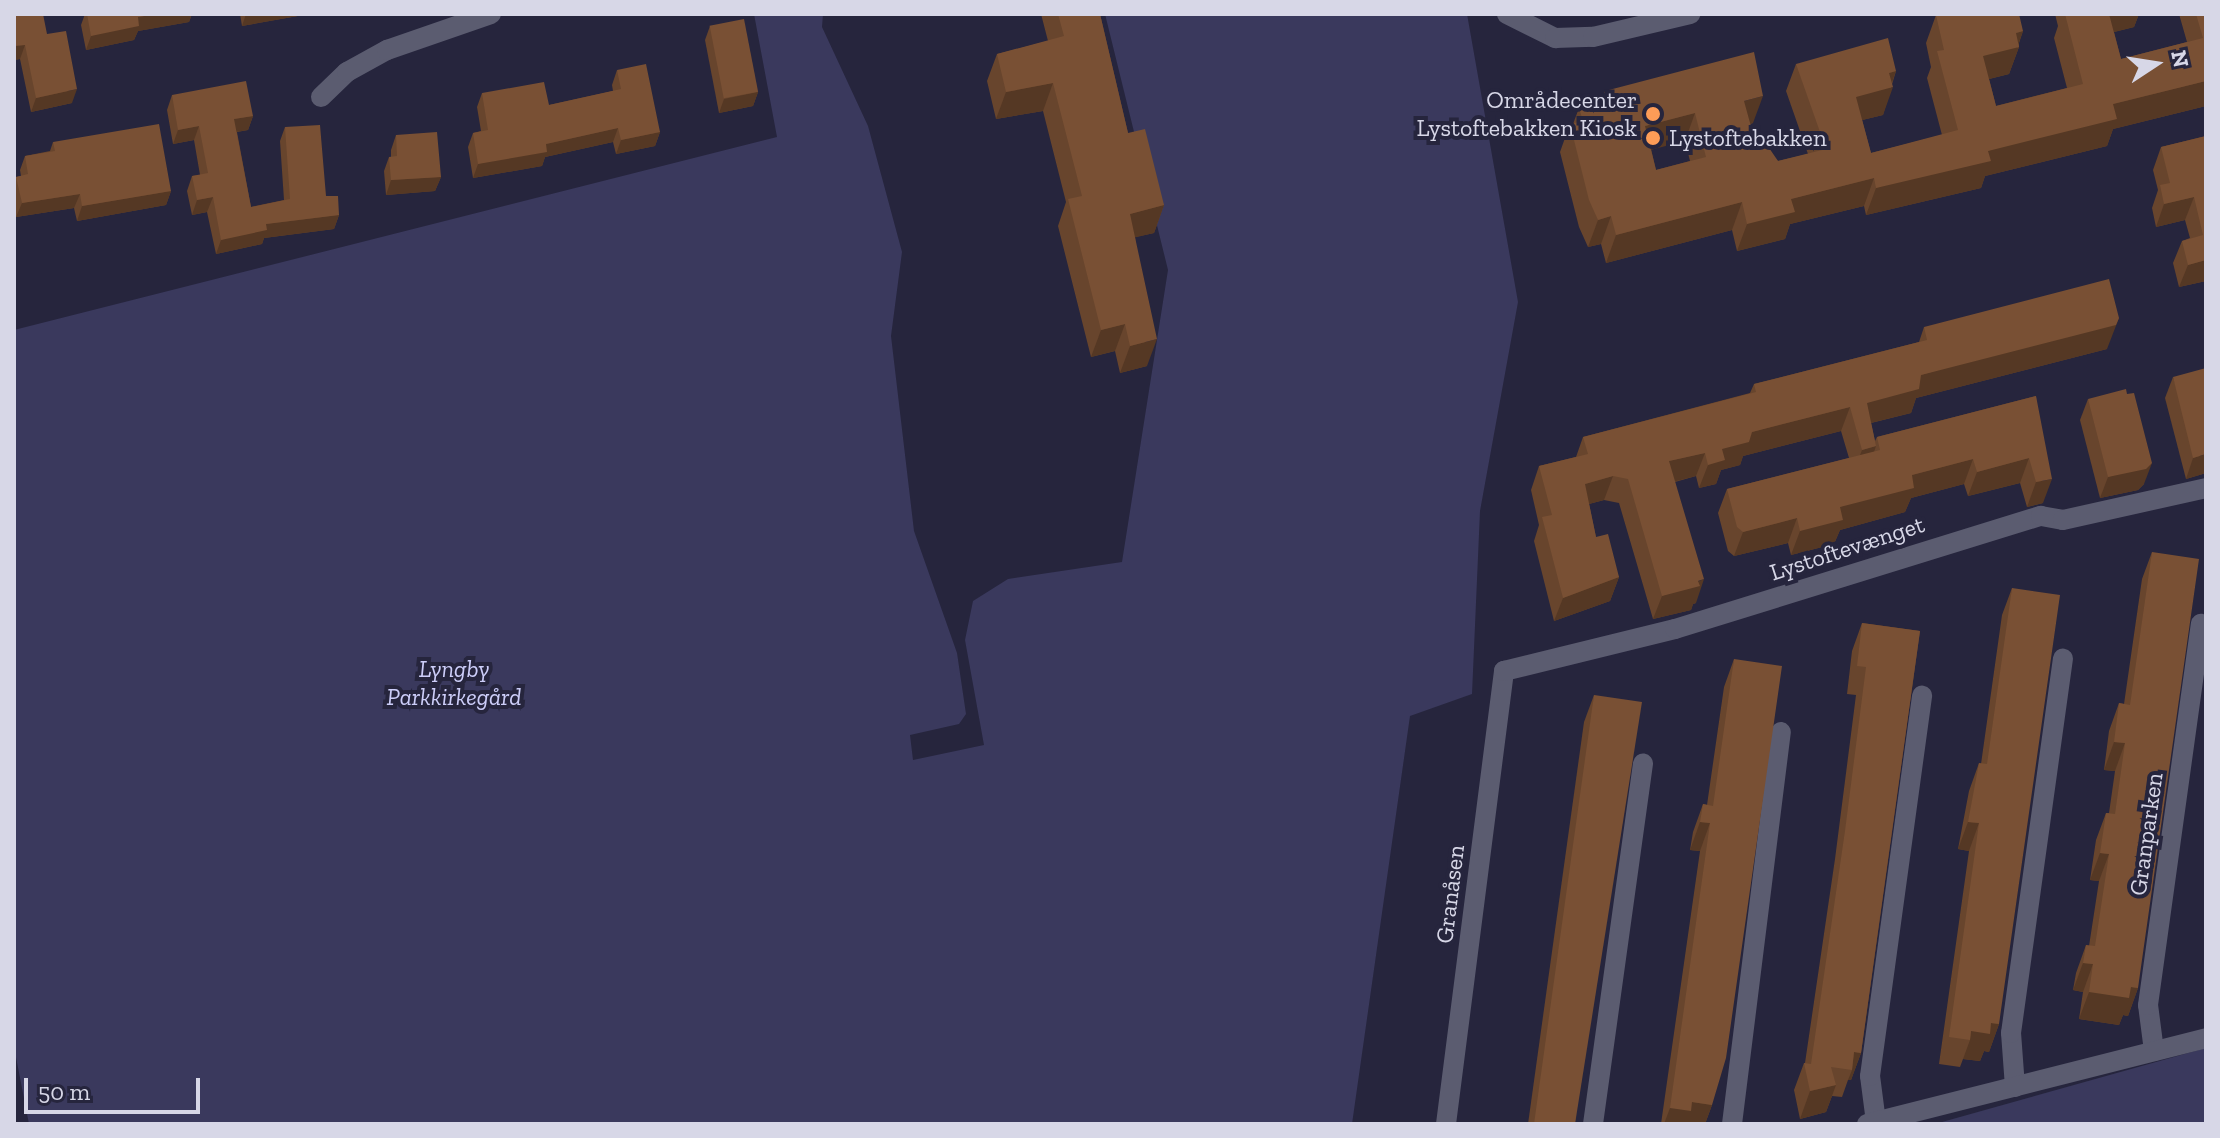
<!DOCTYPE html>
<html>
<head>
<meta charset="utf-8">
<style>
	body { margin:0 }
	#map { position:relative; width:2220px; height:1138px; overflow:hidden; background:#26253d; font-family:"Zilla Slab",serif }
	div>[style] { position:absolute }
	.green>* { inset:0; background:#3a395d }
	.minor>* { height:20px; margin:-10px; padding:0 10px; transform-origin:10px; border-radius:10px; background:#5b5c70 }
	.wall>* { inset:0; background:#68452d }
	.shaded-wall>* { inset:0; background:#553824 }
	.building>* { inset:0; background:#795034; transform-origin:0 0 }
	.dots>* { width:22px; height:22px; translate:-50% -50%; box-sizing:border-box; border:4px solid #26253d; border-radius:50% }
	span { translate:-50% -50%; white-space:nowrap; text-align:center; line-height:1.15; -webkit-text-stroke:8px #26253d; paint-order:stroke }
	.poi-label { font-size:24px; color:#d7d7e7 }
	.right { translate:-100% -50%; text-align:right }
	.left { translate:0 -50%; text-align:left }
	.street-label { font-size:24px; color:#d7d7e7 }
	.park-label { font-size:24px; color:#cdcef9; font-style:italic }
	.frame { position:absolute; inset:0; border:16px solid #d7d7e7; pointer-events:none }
	.north { position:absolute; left:2116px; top:24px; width:80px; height:80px; -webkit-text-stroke:6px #26253d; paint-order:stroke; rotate:78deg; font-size:22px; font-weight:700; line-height:32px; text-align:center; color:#d7d7e7 }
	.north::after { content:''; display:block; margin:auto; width:28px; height:36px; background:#d7d7e7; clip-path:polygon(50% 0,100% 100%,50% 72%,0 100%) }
	.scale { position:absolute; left:24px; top:1078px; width:176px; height:36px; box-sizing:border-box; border:4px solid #d7d7e7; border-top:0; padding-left:10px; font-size:24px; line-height:28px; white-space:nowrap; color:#d7d7e7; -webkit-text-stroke:6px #26253d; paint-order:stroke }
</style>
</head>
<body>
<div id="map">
	<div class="green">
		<i style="clip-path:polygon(754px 14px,823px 14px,822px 27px,868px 126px,902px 252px,891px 336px,914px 531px,957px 653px,966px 714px,959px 724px,910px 735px,913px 760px,984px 745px,965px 640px,973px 601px,1008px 579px,1122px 562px,1168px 270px,1105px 14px,1467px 14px,1518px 302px,1480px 511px,1472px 694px,1410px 716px,1352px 1124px,29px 1124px,14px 1047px,14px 330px,777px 137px)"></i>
		<i style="clip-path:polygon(2206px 1048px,2206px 1124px,1935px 1124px)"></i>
	</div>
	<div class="minor">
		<i style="left:1507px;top:14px;width:54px;rotate:26.6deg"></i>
		<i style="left:1555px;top:38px;width:38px;rotate:-2deg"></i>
		<i style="left:1593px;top:37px;width:100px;rotate:-13.3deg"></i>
		<i style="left:321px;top:97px;width:36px;rotate:-44deg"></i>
		<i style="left:347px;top:72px;width:46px;rotate:-28.8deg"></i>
		<i style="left:387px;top:50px;width:110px;rotate:-19.1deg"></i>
		<i style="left:2154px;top:1051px;width:46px;rotate:-97.4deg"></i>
		<i style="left:2148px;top:1005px;width:385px;rotate:-82.1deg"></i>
		<i style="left:2015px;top:1087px;width:54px;rotate:-94.2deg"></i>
		<i style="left:2011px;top:1033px;width:378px;rotate:-82.1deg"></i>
		<i style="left:1876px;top:1122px;width:46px;rotate:-97.4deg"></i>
		<i style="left:1870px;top:1076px;width:384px;rotate:-82.2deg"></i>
		<i style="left:1446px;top:1124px;width:457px;rotate:-82.7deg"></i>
		<i style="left:1504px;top:671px;width:176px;rotate:-13.8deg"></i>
		<i style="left:1675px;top:629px;width:383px;rotate:-17.2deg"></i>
		<i style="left:2041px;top:516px;width:22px;rotate:10deg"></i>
		<i style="left:2063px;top:520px;width:147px;rotate:-12.6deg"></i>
		<i style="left:1593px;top:1124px;width:364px;rotate:-82.1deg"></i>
		<i style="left:1732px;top:1124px;width:395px;rotate:-82.9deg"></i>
		<i style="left:1867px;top:1124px;width:350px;rotate:-14.2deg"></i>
	</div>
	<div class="wall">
		<i style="clip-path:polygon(14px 14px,47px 34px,72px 103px,31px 112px,20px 59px,14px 60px)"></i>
		<i style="clip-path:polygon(85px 14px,192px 14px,189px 22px,138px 31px,134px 40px,86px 50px,81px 25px)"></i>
		<i style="clip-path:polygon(240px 14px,309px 14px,242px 26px)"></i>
		<i style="clip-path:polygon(1041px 14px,1100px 14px,1128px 133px,1164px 205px,1154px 233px,1135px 237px,1147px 366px,1120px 373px,1115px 351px,1091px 357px,1058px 226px,1066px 202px,1043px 111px,996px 119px,987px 81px,997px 54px,1048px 41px)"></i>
		<i style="clip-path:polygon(evenodd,2055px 14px,2139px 14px,2134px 27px,2114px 32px,2121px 59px,2187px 42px,2179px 14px,2206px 14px,2206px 106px,2113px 129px,2107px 146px,1985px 176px,1981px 188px,1866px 215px,1864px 206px,1790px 224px,1785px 239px,1737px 251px,1732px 230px,1606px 263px,1601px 244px,1588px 247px,1579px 227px,1560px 152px,1570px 124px,1573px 124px,1579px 108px,1602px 102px,1605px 91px,1753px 123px,1750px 124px,1755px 141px,1778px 161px,1808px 154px,1786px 91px,1796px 64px,1896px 71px,1883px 115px,1862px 120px,1871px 153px,1942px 135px,1927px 78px,1931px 67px,1926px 43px,1936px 15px,2023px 31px,2019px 43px,2019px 47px,2009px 74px,1989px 79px,1996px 106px,2067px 88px,2054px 38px,2058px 26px,2055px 14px,1685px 141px,1690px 161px,1656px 170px,1651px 149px,1685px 141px)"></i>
		<i style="clip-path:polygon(710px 26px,758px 92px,753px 106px,719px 113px,705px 40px)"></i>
		<i style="clip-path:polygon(617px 70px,660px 132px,655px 146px,616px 154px,613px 142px,545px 157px,542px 166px,473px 178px,468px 147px,473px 133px,481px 131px,477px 107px,482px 93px,549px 105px,613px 91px,612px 85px)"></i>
		<i style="clip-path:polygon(172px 95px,253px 116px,248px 130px,237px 132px,251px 207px,284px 200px,280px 141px,285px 127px,326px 196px,339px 215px,334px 229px,264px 238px,262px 244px,216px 254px,207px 212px,192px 215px,187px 191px,192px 176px,200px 175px,194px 140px,173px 144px,167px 110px)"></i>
		<i style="clip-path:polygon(396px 135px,441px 177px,435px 191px,386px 195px,384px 171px,389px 157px,391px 157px,391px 150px)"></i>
		<i style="clip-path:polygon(2206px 136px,2206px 281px,2179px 287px,2173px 263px,2182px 241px,2190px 238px,2185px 220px,2156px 227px,2152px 208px,2158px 190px,2153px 170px,2161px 147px)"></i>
		<i style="clip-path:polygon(53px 142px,171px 191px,166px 205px,77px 221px,74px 208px,16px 217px,14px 205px,14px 183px,16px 177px,21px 176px,20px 170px,25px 156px,50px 151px)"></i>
		<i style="clip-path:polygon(1924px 327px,2107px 349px,1916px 398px,1911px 413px,1871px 423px,1875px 441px,1877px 437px,2036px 396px,2043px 503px,2027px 507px,2020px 483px,1968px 496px,1964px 484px,1911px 498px,1905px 512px,1840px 530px,1834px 544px,1791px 555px,1788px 543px,1734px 556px,1728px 551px,1718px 513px,1727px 489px,1849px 458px,1841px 431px,1743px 456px,1740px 465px,1721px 470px,1716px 484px,1699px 488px,1696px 476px,1675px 482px,1696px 603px,1693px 604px,1691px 610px,1653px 619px,1619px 503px,1604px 500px,1589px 504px,1596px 537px,1619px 577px,1610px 601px,1554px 621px,1534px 541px,1539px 525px,1531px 490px,1539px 466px,1576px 457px,1583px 437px,1750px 393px,1754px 384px,1919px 342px)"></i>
		<i style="clip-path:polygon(2173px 377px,2206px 473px,2186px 479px,2165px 398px)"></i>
		<i style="clip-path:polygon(2088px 399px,2144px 484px,2138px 490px,2100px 498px,2080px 420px)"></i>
		<i style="clip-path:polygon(2152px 552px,2138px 988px,2128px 1016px,2123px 1015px,2119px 1025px,2079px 1019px,2083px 992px,2073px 990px,2076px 973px,2086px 945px,2089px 946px,2099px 881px,2090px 880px,2096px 840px,2106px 813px,2109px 813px,2115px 771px,2104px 770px,2109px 731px,2119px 703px,2124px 704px,2142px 579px)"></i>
		<i style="clip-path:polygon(2012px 588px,1999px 1024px,1989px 1052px,1984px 1051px,1980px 1061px,1963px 1059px,1960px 1067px,1939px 1064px,1969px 851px,1958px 849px,1969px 791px,1979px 763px,1981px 764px,2002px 615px)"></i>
		<i style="clip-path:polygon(1862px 623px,1920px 631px,1861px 1053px,1851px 1080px,1848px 1080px,1842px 1097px,1832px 1096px,1826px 1112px,1800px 1119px,1794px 1090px,1804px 1063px,1805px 1063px,1835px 859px,1856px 695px,1847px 694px,1852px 651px)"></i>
		<i style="clip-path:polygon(1734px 659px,1712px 1105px,1705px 1124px,1661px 1124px,1700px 851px,1690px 850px,1693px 832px,1703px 804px,1707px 805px,1724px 687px)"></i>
		<i style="clip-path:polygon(1594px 695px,1575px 1124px,1528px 1124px,1584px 722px)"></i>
	</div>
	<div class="shaded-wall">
		<i style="clip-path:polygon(157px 14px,192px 14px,189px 22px,138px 31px,134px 40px,86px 50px,91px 36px,138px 17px)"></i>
		<i style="clip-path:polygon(246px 14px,309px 14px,242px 26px)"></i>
		<i style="clip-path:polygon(2106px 14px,2139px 14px,2134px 27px,2098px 36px)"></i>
		<i style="clip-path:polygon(2023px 31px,2017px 48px,2019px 47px,2009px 74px,1973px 83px,1983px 56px,2016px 33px)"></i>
		<i style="clip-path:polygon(25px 45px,20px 59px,14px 60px,14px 46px)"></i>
		<i style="clip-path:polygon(1896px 71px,1890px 88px,1893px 87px,1883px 115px,1846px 124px,1856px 97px,1889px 73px)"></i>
		<i style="clip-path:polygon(2206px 81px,2206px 106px,2113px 129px,2107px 146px,1985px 176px,1981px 188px,1866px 215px,1876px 188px,1988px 151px,2113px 104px)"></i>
		<i style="clip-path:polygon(1053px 83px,1043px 111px,996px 119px,1006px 92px)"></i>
		<i style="clip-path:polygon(77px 89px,72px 103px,31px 112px,36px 98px)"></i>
		<i style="clip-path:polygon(758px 92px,753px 106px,719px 113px,724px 99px)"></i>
		<i style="clip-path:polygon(1763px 96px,1753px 123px,1734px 128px,1744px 101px)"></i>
		<i style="clip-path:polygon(1695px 113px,1685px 141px,1635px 154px,1645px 126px)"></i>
		<i style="clip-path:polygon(253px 116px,248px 130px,229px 133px,234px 119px)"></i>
		<i style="clip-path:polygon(199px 126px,194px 140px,173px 144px,178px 130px)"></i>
		<i style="clip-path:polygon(618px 128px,613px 142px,545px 157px,542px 166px,473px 178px,478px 164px,546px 144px)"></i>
		<i style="clip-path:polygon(660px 132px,655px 146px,616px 154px,621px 140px)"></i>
		<i style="clip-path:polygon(441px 177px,435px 191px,386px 195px,391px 180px)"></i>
		<i style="clip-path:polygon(1874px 178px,1864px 206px,1790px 224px,1785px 239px,1737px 251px,1747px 224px,1791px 199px)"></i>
		<i style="clip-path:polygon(171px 191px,166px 205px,77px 221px,82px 206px)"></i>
		<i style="clip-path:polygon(80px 194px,74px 208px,16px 217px,22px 203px)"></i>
		<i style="clip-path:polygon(213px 197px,207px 212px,192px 215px,197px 200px)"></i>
		<i style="clip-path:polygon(2194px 197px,2185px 220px,2156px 227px,2164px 204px)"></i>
		<i style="clip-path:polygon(1742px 202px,1732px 230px,1606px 263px,1616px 235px)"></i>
		<i style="clip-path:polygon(1164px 205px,1154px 233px,1120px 241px,1130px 214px)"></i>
		<i style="clip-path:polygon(339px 215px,334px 229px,264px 238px,262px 244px,216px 254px,221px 240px,266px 224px)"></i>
		<i style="clip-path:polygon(1611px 216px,1601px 244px,1588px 247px,1598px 220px)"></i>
		<i style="clip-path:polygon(2206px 260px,2206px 281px,2179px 287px,2188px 265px)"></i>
		<i style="clip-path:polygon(2119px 318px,2107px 349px,1916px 398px,1911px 413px,1858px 426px,1867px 403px,1921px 375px)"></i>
		<i style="clip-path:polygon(1125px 324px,1115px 351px,1091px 357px,1101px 330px)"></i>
		<i style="clip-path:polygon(1157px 339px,1147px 366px,1120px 373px,1130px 346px)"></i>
		<i style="clip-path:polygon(1850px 407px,1841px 431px,1743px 456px,1740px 465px,1721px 470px,1716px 484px,1699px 488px,1708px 465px,1722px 449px,1752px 432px)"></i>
		<i style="clip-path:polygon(1876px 446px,1868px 470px,1853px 474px,1862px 450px)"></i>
		<i style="clip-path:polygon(1705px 453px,1696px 476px,1661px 485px,1669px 461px)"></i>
		<i style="clip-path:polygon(2206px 454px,2206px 473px,2186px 479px,2193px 458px)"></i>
		<i style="clip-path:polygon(2029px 458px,2020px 483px,1968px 496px,1977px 472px)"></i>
		<i style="clip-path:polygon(1973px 459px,1964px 484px,1911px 498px,1905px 512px,1840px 530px,1834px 544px,1791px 555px,1800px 531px,1840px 507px,1912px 475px)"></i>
		<i style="clip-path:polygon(2152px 463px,2144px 484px,2138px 490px,2100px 498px,2108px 477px)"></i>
		<i style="clip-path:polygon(1613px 476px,1604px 500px,1577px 507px,1585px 484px)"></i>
		<i style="clip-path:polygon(2052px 479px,2043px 503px,2027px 507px,2036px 482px)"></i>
		<i style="clip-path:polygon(1797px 518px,1788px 543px,1734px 556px,1743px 532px)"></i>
		<i style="clip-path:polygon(1619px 577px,1610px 601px,1554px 621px,1563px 598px)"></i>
		<i style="clip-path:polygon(1704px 579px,1696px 603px,1693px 604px,1691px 610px,1653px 619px,1662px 596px)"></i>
		<i style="clip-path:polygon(2114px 742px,2125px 743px,2115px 771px,2104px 770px)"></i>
		<i style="clip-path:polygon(1700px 822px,1710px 823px,1700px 851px,1690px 850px)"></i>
		<i style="clip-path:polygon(1968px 822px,1979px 823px,1969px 851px,1958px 849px)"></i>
		<i style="clip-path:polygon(2100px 853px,2109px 854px,2099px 881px,2090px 880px)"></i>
		<i style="clip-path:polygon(2083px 963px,2093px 964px,2083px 992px,2073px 990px)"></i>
		<i style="clip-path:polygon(2131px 987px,2138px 988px,2128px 1016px,2123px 1015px,2119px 1025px,2079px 1019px,2089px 992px)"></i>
		<i style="clip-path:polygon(1991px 1023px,1999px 1024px,1989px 1052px,1984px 1051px,1980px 1061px,1963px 1059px,1970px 1040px,1971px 1031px)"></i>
		<i style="clip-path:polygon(1854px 1052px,1861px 1053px,1851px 1080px,1848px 1080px,1852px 1070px)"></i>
		<i style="clip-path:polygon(1836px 1085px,1826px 1112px,1800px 1119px,1810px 1091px)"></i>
		<i style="clip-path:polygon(1692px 1102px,1712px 1105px,1705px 1124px,1664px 1124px,1670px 1108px)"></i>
	</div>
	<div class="building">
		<i style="clip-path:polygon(14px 14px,43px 14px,47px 34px,66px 31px,77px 89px,36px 98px,25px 45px,14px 46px)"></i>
		<i style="clip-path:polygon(87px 14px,157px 14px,138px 17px,139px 26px,91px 36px)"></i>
		<i style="clip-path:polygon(1058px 14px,1100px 14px,1128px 133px,1145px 129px,1164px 205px,1130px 214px,1157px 339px,1130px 346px,1125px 324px,1101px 330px,1068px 199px,1082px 196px,1053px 83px,1006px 92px,997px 54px,1064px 36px)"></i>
		<i style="clip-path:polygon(evenodd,1940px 14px,2019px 14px,2023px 31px,2016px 33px,2019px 47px,1983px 56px,1996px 106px,2083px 84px,2065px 14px,2109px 14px,2121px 59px,2203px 38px,2196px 14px,2206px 14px,2206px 81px,2113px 104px,2117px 119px,1988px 151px,1991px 161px,1876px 188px,1874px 178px,1791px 199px,1795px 212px,1747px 224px,1742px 202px,1616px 235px,1611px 216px,1598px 220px,1589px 200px,1570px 124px,1583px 121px,1579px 108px,1608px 100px,1605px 91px,1754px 52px,1763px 96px,1744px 101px,1755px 141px,1765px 142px,1778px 161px,1826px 149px,1796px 64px,1888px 38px,1896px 71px,1889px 73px,1893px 87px,1856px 97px,1871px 153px,1958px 130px,1937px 51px,1944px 50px,1936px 15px,1940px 14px,1695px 113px,1706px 157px,1656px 170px,1645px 126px,1695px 113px)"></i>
		<i style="left:744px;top:19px;width:74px;height:35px;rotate:79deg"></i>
		<i style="clip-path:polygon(646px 64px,660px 132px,621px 140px,618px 128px,546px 144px,547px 152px,478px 164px,473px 133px,488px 130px,482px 93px,544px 82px,549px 105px,621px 89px,617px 70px)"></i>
		<i style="clip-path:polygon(246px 81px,253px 116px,234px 119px,251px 207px,290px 199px,285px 127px,320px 125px,326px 196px,338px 196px,339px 215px,266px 224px,267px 230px,221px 240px,213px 197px,197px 200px,192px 176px,208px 173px,199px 126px,178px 130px,172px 95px)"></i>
		<i style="clip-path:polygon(159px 124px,171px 191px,82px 206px,80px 194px,22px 203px,16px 177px,28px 174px,25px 156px,55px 151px,53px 142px)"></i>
		<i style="clip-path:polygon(437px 132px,441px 177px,391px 180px,389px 157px,397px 156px,396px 135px)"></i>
		<i style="clip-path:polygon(2206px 136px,2206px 260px,2188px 265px,2182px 241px,2203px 235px,2194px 197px,2164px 204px,2160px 185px,2170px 183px,2161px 147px)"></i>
		<i style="clip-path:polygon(2109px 279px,2119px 318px,2116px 325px,1921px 375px,1919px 389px,1867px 403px,1876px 446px,1862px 450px,1850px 407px,1752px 432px,1749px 442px,1722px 449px,1725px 460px,1708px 465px,1705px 453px,1669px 461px,1704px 579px,1698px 581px,1700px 586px,1662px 596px,1628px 479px,1613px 476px,1585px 484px,1596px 537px,1608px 534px,1619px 577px,1563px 598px,1542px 517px,1552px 515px,1539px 466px,1588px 454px,1583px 437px,1756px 392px,1754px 384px,1927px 340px,1924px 327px)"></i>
		<i style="clip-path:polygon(2206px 368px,2206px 454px,2193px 458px,2173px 377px)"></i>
		<i style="clip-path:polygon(2126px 389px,2127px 394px,2134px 393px,2152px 463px,2146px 469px,2108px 477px,2088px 399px)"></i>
		<i style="clip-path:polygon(2036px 396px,2052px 479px,2036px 482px,2029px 458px,1977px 472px,1973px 459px,1912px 475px,1914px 488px,1840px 507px,1843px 520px,1800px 531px,1797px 518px,1743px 532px,1737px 527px,1727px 489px,1880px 450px,1877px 437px)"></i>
		<i style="clip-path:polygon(2152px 552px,2199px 559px,2138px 988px,2131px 987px,2129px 998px,2089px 992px,2093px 964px,2083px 963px,2086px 945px,2095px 946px,2109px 854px,2100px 853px,2106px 813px,2115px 814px,2125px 743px,2114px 742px,2119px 703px,2130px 705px)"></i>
		<i style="clip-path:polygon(2012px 588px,2060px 595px,1999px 1024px,1991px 1023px,1990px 1034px,1971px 1031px,1970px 1040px,1949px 1037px,1979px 823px,1968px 822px,1979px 763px,1987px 764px)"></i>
		<i style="clip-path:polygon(1862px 623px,1920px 631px,1861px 1053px,1854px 1052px,1852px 1070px,1831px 1067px,1836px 1085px,1810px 1091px,1804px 1063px,1811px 1064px,1845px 831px,1866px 667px,1857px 666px)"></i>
		<i style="clip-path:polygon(1734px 659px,1782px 666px,1726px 1058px,1712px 1105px,1692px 1102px,1691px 1111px,1670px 1108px,1710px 823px,1700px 822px,1703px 804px,1713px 806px)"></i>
		<i style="clip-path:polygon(1594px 695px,1642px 702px,1575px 1124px,1534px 1124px)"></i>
	</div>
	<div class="dots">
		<i style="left:1653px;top:114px;background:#fd9c57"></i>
		<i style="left:1653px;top:138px;background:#fd9c57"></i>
	</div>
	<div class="poi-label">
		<span class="right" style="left:1637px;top:114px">Områdecenter<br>Lystoftebakken Kiosk</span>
		<span class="left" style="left:1669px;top:138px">Lystoftebakken</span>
	</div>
	<div class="street-label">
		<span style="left:1847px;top:548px;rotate:-18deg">Lystoftevænget</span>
		<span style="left:2146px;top:834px;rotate:-82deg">Granparken</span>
		<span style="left:1450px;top:894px;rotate:-83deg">Granåsen</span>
	</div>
	<div class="park-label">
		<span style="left:454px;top:683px">Lyngby<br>Parkkirkegård</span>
	</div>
	<div class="frame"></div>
	<div class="north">N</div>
	<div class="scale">50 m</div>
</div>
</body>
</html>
